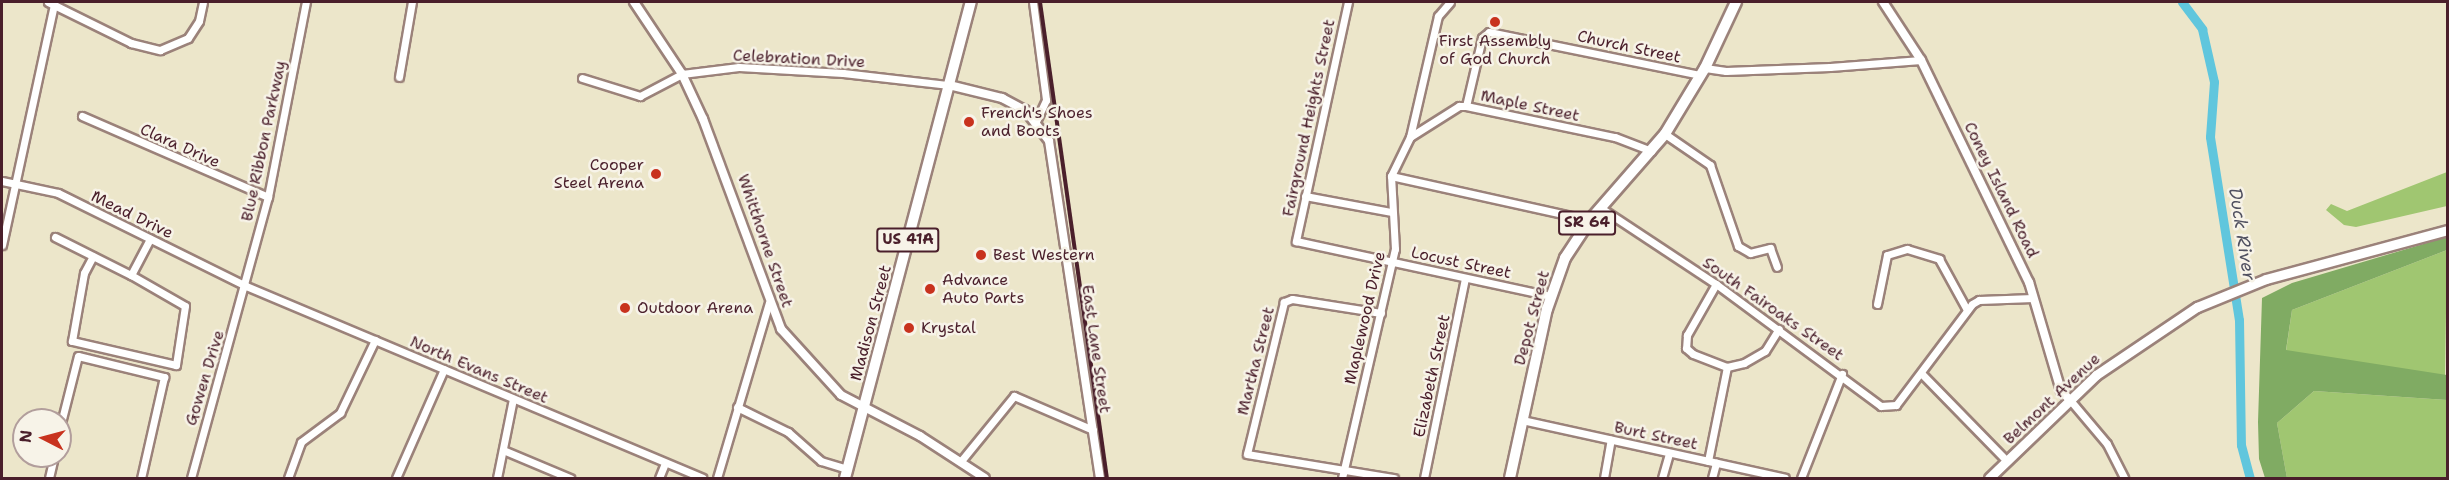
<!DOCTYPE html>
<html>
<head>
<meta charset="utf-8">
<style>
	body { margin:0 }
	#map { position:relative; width:2449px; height:480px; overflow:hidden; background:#ece6ca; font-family:"Shantell Sans",sans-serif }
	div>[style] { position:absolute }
	.green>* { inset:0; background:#a0c671 }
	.forest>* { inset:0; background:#80ab63 }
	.river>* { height:9px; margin:-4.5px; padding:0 4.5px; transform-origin:4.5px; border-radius:4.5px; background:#60c6dd }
	.roads { filter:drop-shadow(2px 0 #9b827a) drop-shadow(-2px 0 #9b827a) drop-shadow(0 2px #9b827a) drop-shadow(0 -2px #9b827a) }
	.minor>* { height:7px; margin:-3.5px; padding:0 3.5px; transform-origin:3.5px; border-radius:3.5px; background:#fff }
	.tertiary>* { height:8px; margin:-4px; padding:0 4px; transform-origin:4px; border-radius:4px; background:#fff }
	.secondary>* { height:9px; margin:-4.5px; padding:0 4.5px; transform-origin:4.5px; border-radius:4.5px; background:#fff }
	.primary>* { height:10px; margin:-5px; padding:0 5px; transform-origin:5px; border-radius:5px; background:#fff }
	.rail>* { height:4px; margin-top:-2px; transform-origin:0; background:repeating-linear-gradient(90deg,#f7f3e8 0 4.5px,#4a1f2b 0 9px); box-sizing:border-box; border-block:2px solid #4a1f2b }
	.dots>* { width:16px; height:16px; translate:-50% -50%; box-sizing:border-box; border:3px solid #f7f3e8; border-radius:50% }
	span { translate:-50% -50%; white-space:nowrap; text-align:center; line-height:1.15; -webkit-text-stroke:5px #f7f3e8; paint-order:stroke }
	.shield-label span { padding:2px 4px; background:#f7f3e8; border:2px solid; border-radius:4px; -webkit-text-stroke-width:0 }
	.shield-label { font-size:15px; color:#4a1f2b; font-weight:700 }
	.poi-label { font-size:16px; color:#4a1f2b }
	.left { translate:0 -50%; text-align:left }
	.right { translate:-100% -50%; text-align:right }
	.street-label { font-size:16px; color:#4a1f2b }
	.water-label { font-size:18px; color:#515160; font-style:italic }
	.frame { position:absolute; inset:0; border:3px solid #4a1f2b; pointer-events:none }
	.north { position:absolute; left:12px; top:408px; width:60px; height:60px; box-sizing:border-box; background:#f7f3e8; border:2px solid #b29e9c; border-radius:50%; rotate:276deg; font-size:16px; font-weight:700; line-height:24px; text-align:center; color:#4a1f2b }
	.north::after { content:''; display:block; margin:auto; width:21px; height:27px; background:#c8321e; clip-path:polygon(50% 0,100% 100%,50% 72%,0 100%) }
</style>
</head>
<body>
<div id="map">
	<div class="green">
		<i style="clip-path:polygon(2447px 172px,2447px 206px,2356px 227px,2344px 225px,2326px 210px,2331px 204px,2347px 211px)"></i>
		<i style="clip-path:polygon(2447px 250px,2445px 376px,2286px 351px,2292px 310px)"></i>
		<i style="clip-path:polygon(2314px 391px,2447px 400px,2447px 478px,2287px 478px,2277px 423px)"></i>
	</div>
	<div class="forest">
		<i style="clip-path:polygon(2447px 237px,2447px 250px,2292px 310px,2286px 350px,2447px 375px,2447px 400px,2314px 391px,2277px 423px,2287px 478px,2265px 478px,2259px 459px,2258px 422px,2262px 298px,2292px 283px)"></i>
	</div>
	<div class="river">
		<i style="left:2182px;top:2px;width:34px;rotate:53deg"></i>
		<i style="left:2202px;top:29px;width:54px;rotate:77.2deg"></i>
		<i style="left:2214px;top:82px;width:55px;rotate:94.2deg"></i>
		<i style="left:2210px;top:137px;width:185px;rotate:81deg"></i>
		<i style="left:2239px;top:320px;width:125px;rotate:89.1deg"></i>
		<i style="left:2241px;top:445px;width:34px;rotate:75deg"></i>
	</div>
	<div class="roads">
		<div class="minor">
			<i style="left:48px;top:2px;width:93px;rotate:26.3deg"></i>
			<i style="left:131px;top:43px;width:30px;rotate:14deg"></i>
			<i style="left:160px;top:50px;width:30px;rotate:-23deg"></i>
			<i style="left:188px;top:38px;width:20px;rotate:-57deg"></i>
			<i style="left:199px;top:21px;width:19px;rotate:-78deg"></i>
			<i style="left:1033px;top:2px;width:99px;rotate:82.4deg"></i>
			<i style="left:1046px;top:100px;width:23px;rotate:115deg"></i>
			<i style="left:1348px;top:2px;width:245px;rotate:102.3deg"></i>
			<i style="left:1296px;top:241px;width:260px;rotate:12.2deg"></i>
			<i style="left:1705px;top:68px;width:21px;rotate:8deg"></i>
			<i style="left:1726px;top:71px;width:104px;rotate:-2.2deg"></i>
			<i style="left:1830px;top:67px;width:91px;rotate:-4.4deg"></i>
			<i style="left:399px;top:77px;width:76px;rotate:-80.2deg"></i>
			<i style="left:582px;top:78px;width:61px;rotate:17.2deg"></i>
			<i style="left:640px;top:96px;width:47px;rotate:-27.6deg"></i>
			<i style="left:682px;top:74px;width:57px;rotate:-7deg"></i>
			<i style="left:739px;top:67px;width:104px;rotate:3.3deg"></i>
			<i style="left:843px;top:73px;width:107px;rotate:6.5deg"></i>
			<i style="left:1466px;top:106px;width:70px;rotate:-76.8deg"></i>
			<i style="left:1482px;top:38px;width:9px;rotate:-41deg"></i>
			<i style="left:1489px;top:32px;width:216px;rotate:11.5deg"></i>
			<i style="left:82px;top:116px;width:203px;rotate:23.5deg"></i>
			<i style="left:1665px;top:134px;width:55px;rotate:34.6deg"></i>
			<i style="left:1710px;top:165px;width:86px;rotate:70.9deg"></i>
			<i style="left:1738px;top:246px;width:14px;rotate:30deg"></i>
			<i style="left:1750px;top:253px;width:21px;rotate:-14deg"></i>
			<i style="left:1770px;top:248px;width:20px;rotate:70deg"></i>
			<i style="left:1410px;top:137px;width:58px;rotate:-32.3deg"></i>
			<i style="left:1459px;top:106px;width:7px"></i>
			<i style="left:1466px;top:106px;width:152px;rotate:11.8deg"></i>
			<i style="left:1615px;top:137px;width:39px;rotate:21deg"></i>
			<i style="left:1391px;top:176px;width:204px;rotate:12.5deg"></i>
			<i style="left:2px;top:181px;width:57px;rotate:12.1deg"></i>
			<i style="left:58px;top:193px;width:210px;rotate:26.3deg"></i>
			<i style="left:246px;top:286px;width:495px;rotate:22.8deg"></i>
			<i style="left:1305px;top:196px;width:87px;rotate:10.5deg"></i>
			<i style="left:1601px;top:208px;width:138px;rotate:33.5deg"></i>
			<i style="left:1716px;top:284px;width:205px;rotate:36.5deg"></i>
			<i style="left:1881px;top:406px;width:15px;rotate:-4deg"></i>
			<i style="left:1896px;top:405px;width:126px;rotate:-53deg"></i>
			<i style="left:1972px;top:304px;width:8px;rotate:-30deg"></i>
			<i style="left:1979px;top:300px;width:54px;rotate:-2.1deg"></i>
			<i style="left:55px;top:237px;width:85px;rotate:26.6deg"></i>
			<i style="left:131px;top:275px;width:62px;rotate:29.9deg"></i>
			<i style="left:185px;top:306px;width:60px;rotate:98.7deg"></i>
			<i style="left:176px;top:365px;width:107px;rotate:-167deg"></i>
			<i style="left:72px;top:341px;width:69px;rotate:-80deg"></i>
			<i style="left:84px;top:273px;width:19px;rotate:-62deg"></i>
			<i style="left:2px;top:245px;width:246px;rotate:-77.8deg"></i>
			<i style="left:131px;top:275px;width:41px;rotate:-62.2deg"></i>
			<i style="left:1716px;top:284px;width:59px;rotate:119.6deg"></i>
			<i style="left:1687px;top:335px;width:13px;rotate:94deg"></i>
			<i style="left:1686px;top:348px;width:9px;rotate:41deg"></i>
			<i style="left:1693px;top:354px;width:36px;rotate:21deg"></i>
			<i style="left:1727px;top:367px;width:17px;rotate:-13deg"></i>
			<i style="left:1744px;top:363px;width:24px;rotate:-30deg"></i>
			<i style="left:1765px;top:351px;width:26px;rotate:-58deg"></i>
			<i style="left:1877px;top:304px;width:50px;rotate:-78.5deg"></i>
			<i style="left:1887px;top:255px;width:21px;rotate:-17deg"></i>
			<i style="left:1907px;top:249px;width:34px;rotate:17deg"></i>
			<i style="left:1939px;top:259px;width:58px;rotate:61.2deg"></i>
			<i style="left:1381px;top:313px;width:90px;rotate:-171.1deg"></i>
			<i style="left:1292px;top:299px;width:9px;rotate:159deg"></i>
			<i style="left:1284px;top:302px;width:156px;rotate:103.7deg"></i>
			<i style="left:1247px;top:454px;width:149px;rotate:9.3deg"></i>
			<i style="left:1921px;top:373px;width:123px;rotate:45.7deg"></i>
			<i style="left:2070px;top:400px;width:57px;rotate:49.9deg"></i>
			<i style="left:2107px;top:444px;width:38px;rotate:63deg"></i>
			<i style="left:737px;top:407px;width:57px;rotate:26.1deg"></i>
			<i style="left:788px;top:432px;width:44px;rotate:41.3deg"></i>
			<i style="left:821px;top:461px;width:28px;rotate:17deg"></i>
			<i style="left:1522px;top:420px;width:269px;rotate:12.4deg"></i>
			<i style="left:60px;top:427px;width:73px;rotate:-75.8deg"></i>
			<i style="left:78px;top:356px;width:89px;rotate:13.7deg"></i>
			<i style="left:164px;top:377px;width:104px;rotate:102.8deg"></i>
			<i style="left:503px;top:450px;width:73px;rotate:22.7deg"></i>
			<i style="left:961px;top:461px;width:84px;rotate:-50.8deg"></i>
			<i style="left:1014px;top:396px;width:86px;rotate:23.3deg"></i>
			<i style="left:1708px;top:461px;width:96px;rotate:-78.6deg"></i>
			<i style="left:49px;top:478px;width:23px;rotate:-77deg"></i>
			<i style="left:191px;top:478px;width:291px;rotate:-74.7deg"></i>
			<i style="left:268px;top:197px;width:199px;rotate:-79deg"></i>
			<i style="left:288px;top:478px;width:38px;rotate:-70deg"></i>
			<i style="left:301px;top:442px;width:49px;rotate:-36.6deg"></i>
			<i style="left:340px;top:413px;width:81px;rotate:-64.4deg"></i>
			<i style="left:396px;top:478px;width:119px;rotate:-66.2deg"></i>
			<i style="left:497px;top:478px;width:81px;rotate:-78.6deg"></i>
			<i style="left:659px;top:478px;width:16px;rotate:-68deg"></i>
			<i style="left:717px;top:478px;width:183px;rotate:-73.5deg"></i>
			<i style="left:1342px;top:478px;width:235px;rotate:-77deg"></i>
			<i style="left:1395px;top:249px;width:73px;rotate:-93.1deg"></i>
			<i style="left:1391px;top:176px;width:43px;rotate:-64deg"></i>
			<i style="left:1410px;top:137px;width:124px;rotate:-77deg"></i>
			<i style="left:1438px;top:16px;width:18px;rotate:-49deg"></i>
			<i style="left:1424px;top:478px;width:204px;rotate:-78.4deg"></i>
			<i style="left:1604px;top:478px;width:39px;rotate:-80deg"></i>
			<i style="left:1662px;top:478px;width:26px;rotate:-74deg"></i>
			<i style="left:1712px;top:478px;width:16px;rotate:-75deg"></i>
			<i style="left:1801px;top:478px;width:112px;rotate:-68.5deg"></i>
		</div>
		<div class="tertiary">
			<i style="left:634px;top:2px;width:87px;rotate:56.3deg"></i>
			<i style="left:682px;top:74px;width:50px;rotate:65deg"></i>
			<i style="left:703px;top:119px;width:224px;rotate:69.6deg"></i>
			<i style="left:781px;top:329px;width:89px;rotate:47.7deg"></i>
			<i style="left:841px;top:395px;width:89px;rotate:27.4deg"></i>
			<i style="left:920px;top:436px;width:77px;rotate:32.9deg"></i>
			<i style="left:1883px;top:2px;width:69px;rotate:56.8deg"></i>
			<i style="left:1921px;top:60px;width:247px;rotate:64.1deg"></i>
			<i style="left:2029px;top:282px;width:114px;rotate:73.6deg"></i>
			<i style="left:2061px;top:391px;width:13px;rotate:45deg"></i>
			<i style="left:949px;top:85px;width:55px;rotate:13.8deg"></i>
			<i style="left:1002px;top:98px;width:26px;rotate:28deg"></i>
			<i style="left:1025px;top:110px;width:39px;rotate:52deg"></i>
			<i style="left:1049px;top:141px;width:341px;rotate:81.4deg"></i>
		</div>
		<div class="secondary">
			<i style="left:1989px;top:478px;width:149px;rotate:-43.9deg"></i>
			<i style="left:2096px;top:375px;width:122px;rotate:-34deg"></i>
			<i style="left:2197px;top:307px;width:74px;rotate:-22.1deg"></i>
			<i style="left:2266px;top:279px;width:188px;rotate:-15.1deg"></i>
		</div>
		<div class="primary">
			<i style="left:845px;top:478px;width:492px;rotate:-75.2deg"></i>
			<i style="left:1510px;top:478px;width:173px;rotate:-77.7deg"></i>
			<i style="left:1547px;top:309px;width:54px;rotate:-70.6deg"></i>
			<i style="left:1565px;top:258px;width:45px;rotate:-56.7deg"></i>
			<i style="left:1590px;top:220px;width:114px;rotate:-48.9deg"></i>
			<i style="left:1665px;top:134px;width:77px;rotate:-58.8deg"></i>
			<i style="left:1705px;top:68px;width:73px;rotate:-64.8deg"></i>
		</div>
	</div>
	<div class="rail">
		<i style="left:1040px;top:2px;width:481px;rotate:82deg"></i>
	</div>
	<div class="dots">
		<i style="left:1495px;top:22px;background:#c8321e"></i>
		<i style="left:969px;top:122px;background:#c8321e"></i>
		<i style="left:656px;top:174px;background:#c8321e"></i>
		<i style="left:981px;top:255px;background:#c8321e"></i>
		<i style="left:930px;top:289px;background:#c8321e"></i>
		<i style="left:625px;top:308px;background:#c8321e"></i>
		<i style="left:909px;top:328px;background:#c8321e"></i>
	</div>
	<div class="shield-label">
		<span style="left:1587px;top:223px">SR 64</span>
		<span style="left:908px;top:240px">US 41A</span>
	</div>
	<div class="poi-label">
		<span style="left:1495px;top:50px">First Assembly<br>of God Church</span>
		<span class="left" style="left:981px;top:122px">French's Shoes<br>and Boots</span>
		<span class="right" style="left:644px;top:174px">Cooper<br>Steel Arena</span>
		<span class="left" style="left:993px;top:255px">Best Western</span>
		<span class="left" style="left:942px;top:289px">Advance<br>Auto Parts</span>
		<span class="left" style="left:637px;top:308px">Outdoor Arena</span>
		<span class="left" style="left:921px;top:328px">Krystal</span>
	</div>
	<div class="street-label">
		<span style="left:1629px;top:47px;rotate:12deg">Church Street</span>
		<span style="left:799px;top:59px;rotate:3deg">Celebration Drive</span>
		<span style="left:1530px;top:106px;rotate:12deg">Maple Street</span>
		<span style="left:1309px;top:118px;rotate:-78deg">Fairground Heights Street</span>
		<span style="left:264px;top:141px;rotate:-78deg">Blue Ribbon Parkway</span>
		<span style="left:180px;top:146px;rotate:24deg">Clara Drive</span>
		<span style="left:2001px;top:190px;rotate:64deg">Coney Island Road</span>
		<span style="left:132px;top:215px;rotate:26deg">Mead Drive</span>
		<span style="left:765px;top:241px;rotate:71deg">Whitthorne Street</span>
		<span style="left:1461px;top:263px;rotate:12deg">Locust Street</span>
		<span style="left:1773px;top:309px;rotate:35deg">South Fairoaks Street</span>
		<span style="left:1365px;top:318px;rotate:-77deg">Maplewood Drive</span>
		<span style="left:1532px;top:318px;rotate:-75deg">Depot Street</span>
		<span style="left:871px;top:323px;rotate:-75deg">Madison Street</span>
		<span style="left:1096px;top:349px;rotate:82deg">East Lane Street</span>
		<span style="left:1256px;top:361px;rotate:-76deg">Martha Street</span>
		<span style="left:479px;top:370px;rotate:23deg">North Evans Street</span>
		<span style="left:1432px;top:376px;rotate:-78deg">Elizabeth Street</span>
		<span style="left:205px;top:378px;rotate:-73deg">Gowen Drive</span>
		<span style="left:2052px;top:399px;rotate:-43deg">Belmont Avenue</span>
		<span style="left:1656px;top:436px;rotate:12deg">Burt Street</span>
	</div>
	<div class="water-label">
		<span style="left:2242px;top:234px;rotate:81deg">Duck River</span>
	</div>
	<div class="frame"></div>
	<div class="north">N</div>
</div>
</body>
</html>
